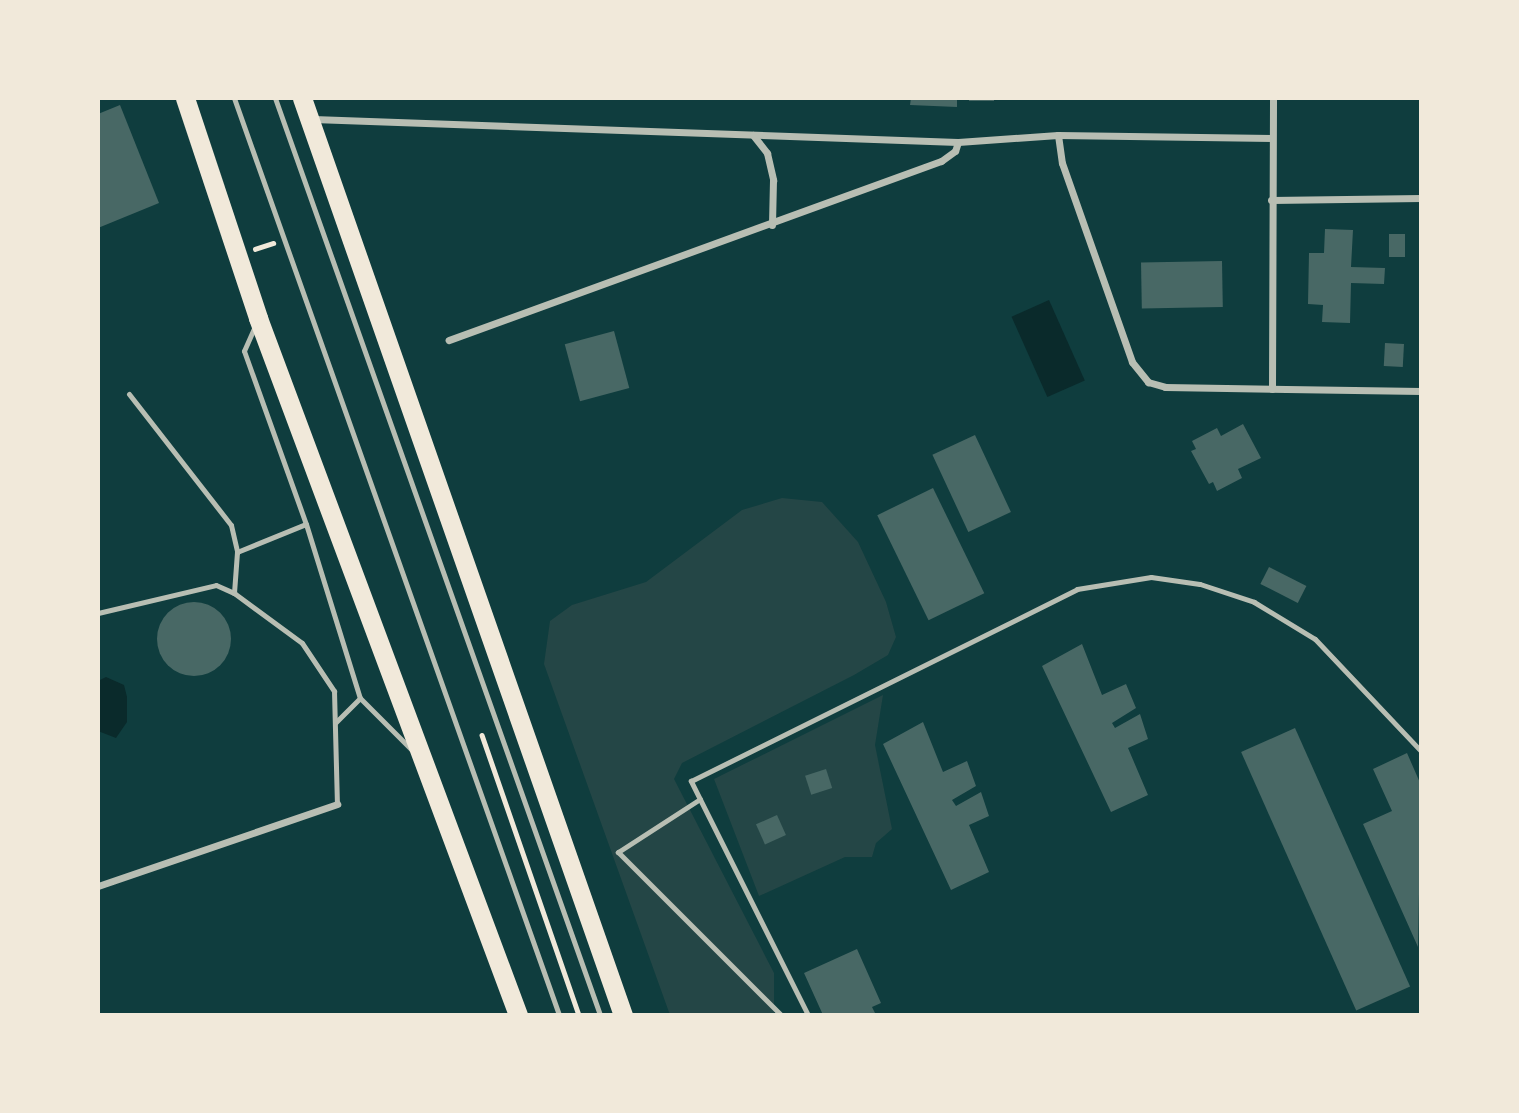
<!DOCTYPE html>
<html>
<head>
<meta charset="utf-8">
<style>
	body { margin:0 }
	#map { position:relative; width:1519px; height:1113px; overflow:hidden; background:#0f3d3e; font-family:Figtree,sans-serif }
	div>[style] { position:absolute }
	.green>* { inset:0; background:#244646 }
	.water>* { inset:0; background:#0a2a2b; transform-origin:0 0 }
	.building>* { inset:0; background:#486865; transform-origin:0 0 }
	.round { border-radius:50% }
	.path>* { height:4.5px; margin:-2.25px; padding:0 2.25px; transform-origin:2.25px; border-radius:2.25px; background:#f1e9da }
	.service>* { height:5px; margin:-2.5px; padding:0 2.5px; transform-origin:2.5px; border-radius:2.5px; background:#b8beb3 }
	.minor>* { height:7px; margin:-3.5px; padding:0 3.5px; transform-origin:3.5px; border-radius:3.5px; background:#b8beb3 }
	.trunk>* { height:19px; margin:-9.5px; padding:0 9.5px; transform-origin:9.5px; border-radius:9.5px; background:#f1e9da }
	span { translate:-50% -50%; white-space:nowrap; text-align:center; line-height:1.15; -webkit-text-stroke:5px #f1e9da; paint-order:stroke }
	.frame { position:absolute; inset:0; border:100px solid #f1e9da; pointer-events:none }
</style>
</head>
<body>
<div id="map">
	<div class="green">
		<i style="clip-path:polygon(782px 498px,822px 502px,858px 542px,886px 602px,896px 637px,888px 655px,854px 675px,682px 763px,674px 779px,774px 973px,774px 1013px,670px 1015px,544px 664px,550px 621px,572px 605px,646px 582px,742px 510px)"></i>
		<i style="clip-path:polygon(883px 695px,875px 745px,892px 829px,876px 843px,872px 857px,845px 857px,759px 896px,714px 779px)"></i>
	</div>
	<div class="water">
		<i style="left:1049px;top:300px;width:88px;height:41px;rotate:66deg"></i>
		<i style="clip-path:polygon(106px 677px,124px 685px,127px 697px,127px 722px,116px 738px,98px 731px,98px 681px)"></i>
	</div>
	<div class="building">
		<i style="clip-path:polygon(911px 98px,957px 98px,957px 107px,910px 105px)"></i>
		<i style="left:969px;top:98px;width:25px;height:3px"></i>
		<i style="clip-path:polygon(120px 105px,159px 203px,98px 228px,98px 114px)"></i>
		<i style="clip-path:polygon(1325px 229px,1353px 230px,1351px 267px,1385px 268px,1384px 284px,1351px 283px,1350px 323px,1322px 322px,1323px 305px,1308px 304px,1309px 253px,1324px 253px)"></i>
		<i style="left:1405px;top:234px;width:23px;height:16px;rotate:90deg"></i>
		<i style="left:1222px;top:261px;width:46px;height:81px;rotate:89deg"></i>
		<i style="left:614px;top:331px;width:59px;height:51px;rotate:75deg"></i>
		<i style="left:1385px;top:343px;width:19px;height:23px;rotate:3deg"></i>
		<i style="clip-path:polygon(1243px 424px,1261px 458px,1238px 469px,1242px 478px,1217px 491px,1213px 482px,1209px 484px,1191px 451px,1196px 449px,1192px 441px,1217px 428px,1221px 436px)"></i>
		<i style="left:975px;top:435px;width:85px;height:47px;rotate:65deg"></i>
		<i style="left:933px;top:488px;width:117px;height:62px;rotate:64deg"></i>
		<i style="left:1269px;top:567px;width:42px;height:19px;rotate:27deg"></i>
		<i class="round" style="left:157px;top:602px;width:74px;height:74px"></i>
		<i style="clip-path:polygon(1082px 644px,1102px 695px,1126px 684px,1136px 708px,1112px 723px,1115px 728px,1140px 714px,1148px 739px,1128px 748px,1148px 795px,1111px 812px,1042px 666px)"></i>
		<i style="clip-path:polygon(923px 722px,943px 772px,967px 761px,976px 786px,952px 800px,956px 806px,981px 792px,989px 816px,969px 825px,989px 872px,951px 890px,883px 744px)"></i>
		<i style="left:1295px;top:728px;width:283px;height:59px;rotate:66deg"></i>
		<i style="clip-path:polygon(1407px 753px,1421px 785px,1418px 947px,1363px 824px,1392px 811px,1373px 769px)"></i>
		<i style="left:826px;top:769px;width:20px;height:22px;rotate:72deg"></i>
		<i style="left:777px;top:815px;width:22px;height:23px;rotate:66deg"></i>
		<i style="clip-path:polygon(857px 949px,881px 1003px,872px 1007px,876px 1015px,823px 1015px,804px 973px)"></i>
	</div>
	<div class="path">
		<i style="left:255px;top:249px;width:19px;rotate:-18deg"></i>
		<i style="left:482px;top:735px;width:296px;rotate:70.9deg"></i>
	</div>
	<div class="service">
		<i style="left:234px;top:98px;width:973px;rotate:70.48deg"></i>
		<i style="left:275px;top:98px;width:973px;rotate:70.48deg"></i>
		<i style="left:255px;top:326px;width:27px;rotate:114deg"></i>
		<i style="left:244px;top:351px;width:184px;rotate:70.3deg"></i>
		<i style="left:306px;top:524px;width:182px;rotate:72.8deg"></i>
		<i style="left:360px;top:698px;width:72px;rotate:45deg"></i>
		<i style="left:129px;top:394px;width:166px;rotate:52.1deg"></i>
		<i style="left:231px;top:525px;width:28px;rotate:77deg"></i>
		<i style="left:237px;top:552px;width:41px;rotate:94.2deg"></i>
		<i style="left:237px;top:552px;width:74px;rotate:-22.1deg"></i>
		<i style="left:98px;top:613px;width:121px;rotate:-13.3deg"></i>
		<i style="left:216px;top:585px;width:20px;rotate:24deg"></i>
		<i style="left:234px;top:593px;width:84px;rotate:36.3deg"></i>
		<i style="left:302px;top:643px;width:58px;rotate:56.3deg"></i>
		<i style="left:334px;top:691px;width:113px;rotate:88.5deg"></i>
		<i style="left:336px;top:722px;width:34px;rotate:-45deg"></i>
		<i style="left:700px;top:799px;width:98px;rotate:147.1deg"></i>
		<i style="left:618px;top:852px;width:231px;rotate:45deg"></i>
		<i style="left:808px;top:1015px;width:262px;rotate:-116.6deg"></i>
		<i style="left:691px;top:781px;width:431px;rotate:-26.4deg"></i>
		<i style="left:1077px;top:589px;width:75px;rotate:-9.2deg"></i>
		<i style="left:1151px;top:577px;width:49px;rotate:8.1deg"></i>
		<i style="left:1200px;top:584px;width:57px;rotate:18.4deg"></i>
		<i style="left:1254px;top:602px;width:71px;rotate:31.2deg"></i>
		<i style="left:1315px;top:639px;width:154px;rotate:46.6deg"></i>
	</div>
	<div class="minor">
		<i style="left:313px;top:119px;width:645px;rotate:2.04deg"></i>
		<i style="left:958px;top:142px;width:9px;rotate:108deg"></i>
		<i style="left:955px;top:151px;width:17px;rotate:144deg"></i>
		<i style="left:941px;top:161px;width:524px;rotate:160.01deg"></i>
		<i style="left:753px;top:135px;width:23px;rotate:52deg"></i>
		<i style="left:767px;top:153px;width:28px;rotate:77deg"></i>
		<i style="left:773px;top:180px;width:45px;rotate:91.3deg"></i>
		<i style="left:1058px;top:135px;width:28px;rotate:82deg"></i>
		<i style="left:1062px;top:163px;width:211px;rotate:70.6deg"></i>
		<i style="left:1132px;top:362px;width:26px;rotate:51deg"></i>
		<i style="left:1148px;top:382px;width:18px;rotate:16deg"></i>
		<i style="left:1165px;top:387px;width:256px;rotate:0.9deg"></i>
		<i style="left:958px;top:142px;width:100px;rotate:-4deg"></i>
		<i style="left:1058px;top:135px;width:214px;rotate:0.8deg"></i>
		<i style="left:1271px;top:200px;width:150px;rotate:-0.8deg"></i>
		<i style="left:1272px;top:389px;width:291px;rotate:-89.8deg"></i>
		<i style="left:98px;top:886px;width:253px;rotate:-18.9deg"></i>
	</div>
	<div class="trunk">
		<i style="left:185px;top:98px;width:232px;rotate:71.6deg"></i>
		<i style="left:258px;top:318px;width:744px;rotate:69.54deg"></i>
		<i style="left:302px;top:98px;width:972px;rotate:70.71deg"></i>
	</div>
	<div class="frame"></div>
</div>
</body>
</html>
